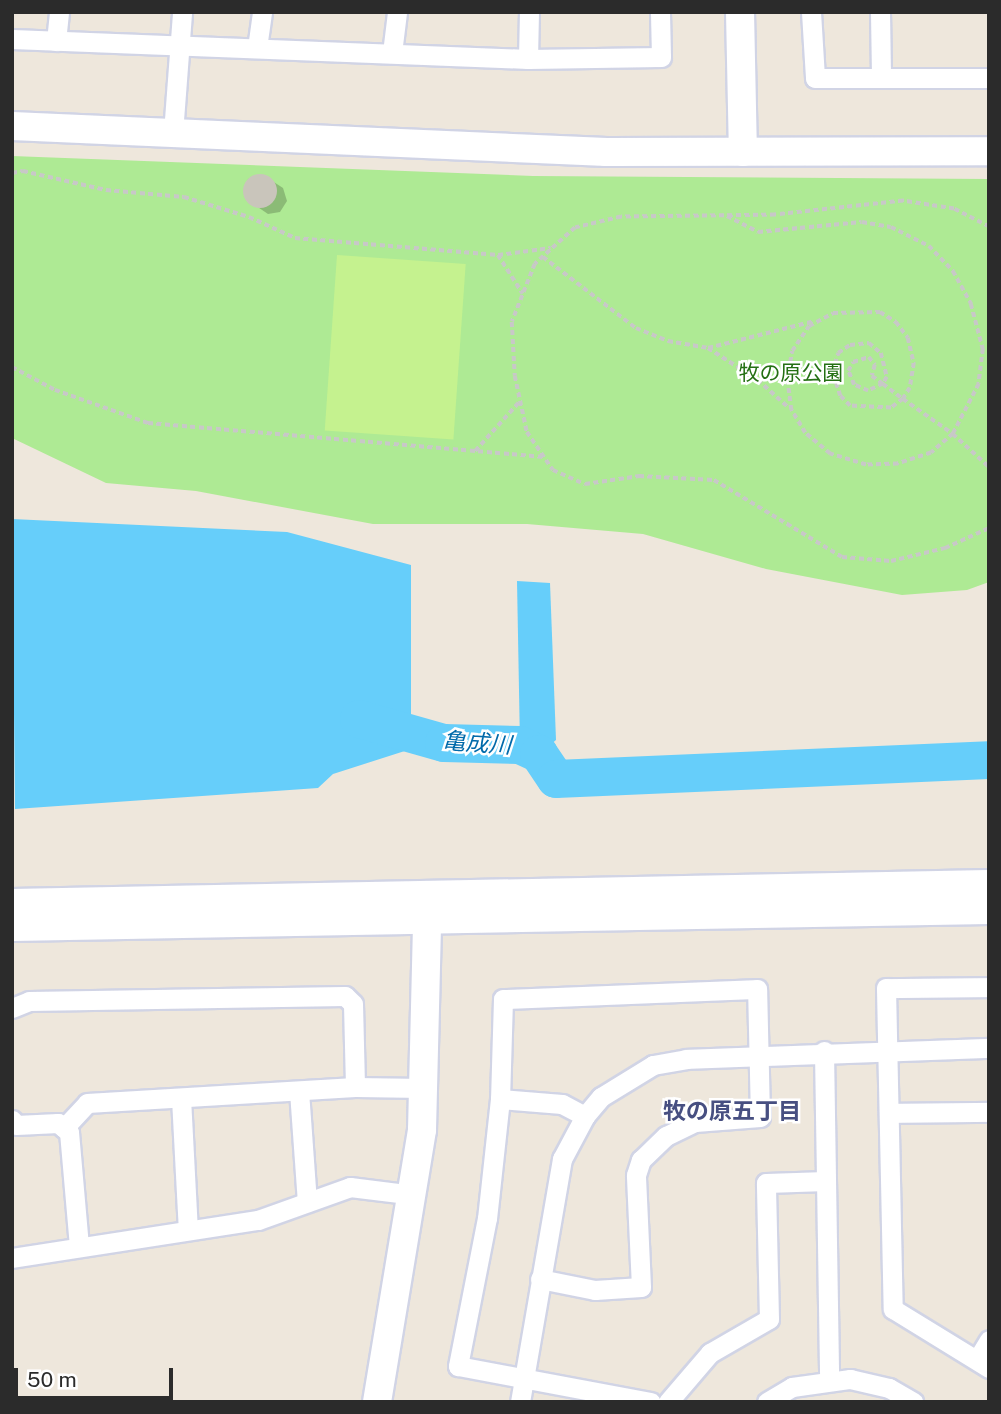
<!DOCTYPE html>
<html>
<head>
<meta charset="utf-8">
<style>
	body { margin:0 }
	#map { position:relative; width:1001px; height:1414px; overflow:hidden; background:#eee7dc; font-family:"Public Sans","Noto Sans JP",sans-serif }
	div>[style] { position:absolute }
	.green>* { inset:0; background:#aeea94 }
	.pitch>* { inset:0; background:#c5f28f; transform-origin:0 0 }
	.water>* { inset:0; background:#66cefa }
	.shadow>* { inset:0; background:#0003 }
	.river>* { height:38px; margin:-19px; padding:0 19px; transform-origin:19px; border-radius:19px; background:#66cefa }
	.building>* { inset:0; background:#c9c5bb }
	.round { border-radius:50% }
	.path>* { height:3.5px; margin-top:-1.75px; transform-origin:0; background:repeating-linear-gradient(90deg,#c8c8c8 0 5px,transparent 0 8.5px) }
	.roads { filter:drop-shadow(2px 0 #d1d4e5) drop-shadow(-2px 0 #d1d4e5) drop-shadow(0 2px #d1d4e5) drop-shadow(0 -2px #d1d4e5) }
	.street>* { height:19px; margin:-9.5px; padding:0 9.5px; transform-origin:9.5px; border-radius:9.5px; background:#fff }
	.secondary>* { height:28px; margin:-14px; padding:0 14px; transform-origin:14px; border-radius:14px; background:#fff }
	span { translate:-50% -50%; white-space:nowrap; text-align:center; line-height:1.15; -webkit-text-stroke:5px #fff; paint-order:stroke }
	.park-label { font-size:21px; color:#247013 }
	.water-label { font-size:23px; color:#016aaa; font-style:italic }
	.neighbourhood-label { font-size:23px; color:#474f81; font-weight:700 }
	.frame { position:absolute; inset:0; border:14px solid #2b2b2b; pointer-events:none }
	.scale { position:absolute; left:14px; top:1368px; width:159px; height:32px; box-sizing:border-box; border:4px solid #2b2b2b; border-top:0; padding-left:9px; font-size:21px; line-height:24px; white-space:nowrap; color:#2b2b2b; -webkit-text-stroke:5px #fff; paint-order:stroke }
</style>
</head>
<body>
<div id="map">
	<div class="green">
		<i style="clip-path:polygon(12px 156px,533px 176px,989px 179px,989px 582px,967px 590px,902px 595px,766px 569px,643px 534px,527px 524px,373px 524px,196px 491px,106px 483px,12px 438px)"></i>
	</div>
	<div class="pitch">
		<i style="left:337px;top:255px;width:129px;height:176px;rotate:4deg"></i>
	</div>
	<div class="water">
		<i style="clip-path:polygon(12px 519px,287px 532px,411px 565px,411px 749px,333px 774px,318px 788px,15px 809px)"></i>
		<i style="clip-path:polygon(517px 581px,550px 583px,556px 740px,539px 754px,520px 745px)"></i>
	</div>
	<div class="shadow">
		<i style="clip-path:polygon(266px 177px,283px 188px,287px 201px,280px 212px,268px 214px,246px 199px,248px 179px)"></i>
	</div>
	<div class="river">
		<i style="left:359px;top:719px;width:88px;rotate:15.8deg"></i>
		<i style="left:444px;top:743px;width:76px;rotate:1.5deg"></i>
		<i style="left:520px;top:745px;width:21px;rotate:25deg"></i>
		<i style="left:539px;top:754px;width:30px;rotate:56deg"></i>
		<i style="left:556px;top:779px;width:433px;rotate:-2.5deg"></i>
	</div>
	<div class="building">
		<i class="round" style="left:243px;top:174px;width:34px;height:34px"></i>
	</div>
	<div class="path">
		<i style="left:12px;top:173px;width:11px;rotate:-10deg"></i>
		<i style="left:23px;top:171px;width:85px;rotate:12.9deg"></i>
		<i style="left:106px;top:190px;width:78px;rotate:5.1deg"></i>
		<i style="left:184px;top:197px;width:68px;rotate:17.1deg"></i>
		<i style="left:249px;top:217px;width:51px;rotate:24.5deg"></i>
		<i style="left:295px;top:238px;width:204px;rotate:4.8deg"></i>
		<i style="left:498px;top:255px;width:53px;rotate:-7.5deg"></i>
		<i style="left:727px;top:216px;width:35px;rotate:27deg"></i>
		<i style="left:758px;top:232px;width:104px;rotate:-5.5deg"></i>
		<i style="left:862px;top:222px;width:29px;rotate:10deg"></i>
		<i style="left:891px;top:227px;width:42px;rotate:26.6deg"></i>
		<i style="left:929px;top:246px;width:35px;rotate:46deg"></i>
		<i style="left:953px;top:271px;width:38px;rotate:61deg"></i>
		<i style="left:971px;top:304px;width:47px;rotate:75.1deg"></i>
		<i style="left:983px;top:349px;width:35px;rotate:97deg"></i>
		<i style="left:979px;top:384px;width:56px;rotate:117.5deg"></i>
		<i style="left:953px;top:434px;width:29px;rotate:139deg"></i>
		<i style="left:931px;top:453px;width:35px;rotate:162deg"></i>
		<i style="left:898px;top:464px;width:32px;rotate:178deg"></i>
		<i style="left:866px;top:465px;width:38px;rotate:-163deg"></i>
		<i style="left:830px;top:454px;width:33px;rotate:-140deg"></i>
		<i style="left:805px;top:433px;width:27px;rotate:-121deg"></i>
		<i style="left:791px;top:410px;width:31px;rotate:-97deg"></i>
		<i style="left:787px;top:379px;width:28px;rotate:-80deg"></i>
		<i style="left:792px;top:351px;width:30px;rotate:-56deg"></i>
		<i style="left:809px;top:326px;width:27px;rotate:-28deg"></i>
		<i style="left:833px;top:313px;width:47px;rotate:-1.2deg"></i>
		<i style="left:880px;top:312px;width:19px;rotate:32deg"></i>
		<i style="left:896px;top:322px;width:20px;rotate:53deg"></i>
		<i style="left:908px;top:338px;width:26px;rotate:77deg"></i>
		<i style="left:914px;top:363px;width:25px;rotate:99deg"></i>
		<i style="left:910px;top:388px;width:13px;rotate:122deg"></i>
		<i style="left:903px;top:399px;width:15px;rotate:143deg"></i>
		<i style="left:891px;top:408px;width:41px;rotate:-177.2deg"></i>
		<i style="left:850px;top:406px;width:14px;rotate:-135deg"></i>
		<i style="left:840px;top:396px;width:25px;rotate:-108deg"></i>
		<i style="left:832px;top:372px;width:20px;rotate:-72deg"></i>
		<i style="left:838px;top:353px;width:14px;rotate:-34deg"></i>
		<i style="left:850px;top:345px;width:19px;rotate:-6deg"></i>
		<i style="left:869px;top:343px;width:16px;rotate:40deg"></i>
		<i style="left:881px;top:353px;width:25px;rotate:76deg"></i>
		<i style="left:887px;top:377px;width:8px;rotate:120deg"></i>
		<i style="left:883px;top:384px;width:17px;rotate:155deg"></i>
		<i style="left:868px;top:391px;width:15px;rotate:-157deg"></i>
		<i style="left:854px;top:385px;width:15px;rotate:-113deg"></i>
		<i style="left:848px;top:371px;width:10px;rotate:-61deg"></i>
		<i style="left:853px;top:362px;width:17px;rotate:-17deg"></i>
		<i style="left:869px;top:357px;width:10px;rotate:53deg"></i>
		<i style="left:875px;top:365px;width:11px;rotate:105deg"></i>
		<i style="left:872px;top:376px;width:14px;rotate:36deg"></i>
		<i style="left:883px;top:384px;width:25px;rotate:37deg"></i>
		<i style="left:903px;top:399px;width:61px;rotate:35deg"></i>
		<i style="left:953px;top:434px;width:49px;rotate:42.5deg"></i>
		<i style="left:989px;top:227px;width:39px;rotate:-153deg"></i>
		<i style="left:954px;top:209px;width:52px;rotate:-171.1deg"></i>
		<i style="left:903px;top:201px;width:129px;rotate:173.8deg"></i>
		<i style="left:775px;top:215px;width:154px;rotate:179.3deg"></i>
		<i style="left:621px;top:217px;width:47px;rotate:166.6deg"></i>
		<i style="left:575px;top:228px;width:54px;rotate:138deg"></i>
		<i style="left:535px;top:264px;width:62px;rotate:111.6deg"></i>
		<i style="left:512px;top:322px;width:54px;rotate:86.8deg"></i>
		<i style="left:515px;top:376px;width:57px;rotate:77.9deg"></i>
		<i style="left:527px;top:432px;width:46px;rotate:55.6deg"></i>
		<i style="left:553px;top:470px;width:35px;rotate:24deg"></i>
		<i style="left:585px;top:484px;width:55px;rotate:-8.4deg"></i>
		<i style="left:639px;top:476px;width:75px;rotate:3.1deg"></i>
		<i style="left:714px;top:480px;width:149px;rotate:31deg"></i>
		<i style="left:842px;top:557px;width:49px;rotate:4.7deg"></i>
		<i style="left:891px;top:561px;width:56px;rotate:-13.5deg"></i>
		<i style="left:945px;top:548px;width:48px;rotate:-24.4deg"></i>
		<i style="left:498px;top:255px;width:46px;rotate:57.3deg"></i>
		<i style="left:543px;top:257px;width:117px;rotate:37.4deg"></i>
		<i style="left:636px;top:328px;width:35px;rotate:22deg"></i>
		<i style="left:668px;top:341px;width:41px;rotate:9.9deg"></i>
		<i style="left:708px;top:348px;width:59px;rotate:32.6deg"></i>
		<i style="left:758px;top:380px;width:42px;rotate:42.1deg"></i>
		<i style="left:708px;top:348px;width:110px;rotate:-14.2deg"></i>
		<i style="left:12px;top:367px;width:49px;rotate:28.1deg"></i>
		<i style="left:55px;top:390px;width:99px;rotate:19.5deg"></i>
		<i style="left:148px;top:423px;width:397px;rotate:4.9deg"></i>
		<i style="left:475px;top:451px;width:67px;rotate:-48deg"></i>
	</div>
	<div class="roads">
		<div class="street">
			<i style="left:811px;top:12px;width:66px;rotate:86.5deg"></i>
			<i style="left:815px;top:78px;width:174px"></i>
			<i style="left:880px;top:12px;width:65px;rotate:89.1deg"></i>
			<i style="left:12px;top:39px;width:516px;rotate:2.22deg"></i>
			<i style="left:528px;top:59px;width:133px;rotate:-0.9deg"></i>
			<i style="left:661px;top:57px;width:45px;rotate:-91.3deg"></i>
			<i style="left:56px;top:41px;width:29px;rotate:-84deg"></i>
			<i style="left:257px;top:48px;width:36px;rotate:-82deg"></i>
			<i style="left:392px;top:53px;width:41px;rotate:-83deg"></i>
			<i style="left:528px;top:59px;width:47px;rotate:-88.8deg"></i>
			<i style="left:173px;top:133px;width:121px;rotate:-85.7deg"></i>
			<i style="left:989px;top:987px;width:103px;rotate:179.4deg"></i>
			<i style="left:886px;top:988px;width:321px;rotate:88.8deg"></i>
			<i style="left:893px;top:1309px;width:113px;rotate:31.6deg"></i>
			<i style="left:12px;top:1008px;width:18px;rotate:-22deg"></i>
			<i style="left:29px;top:1001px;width:316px;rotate:-0.9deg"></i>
			<i style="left:345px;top:996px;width:11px;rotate:45deg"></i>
			<i style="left:353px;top:1004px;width:83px;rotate:88.6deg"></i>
			<i style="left:824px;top:1051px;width:329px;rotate:89.1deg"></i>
			<i style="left:299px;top:1091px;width:111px;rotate:85.9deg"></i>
			<i style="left:181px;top:1098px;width:132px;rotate:87deg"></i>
			<i style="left:500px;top:1099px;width:62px;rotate:4.6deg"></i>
			<i style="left:562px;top:1104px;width:26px;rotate:28deg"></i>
			<i style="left:889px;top:1113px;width:100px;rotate:-0.6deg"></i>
			<i style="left:12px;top:1120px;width:6px;rotate:51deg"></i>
			<i style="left:16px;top:1125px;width:42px;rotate:-2.7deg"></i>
			<i style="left:58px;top:1123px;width:14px;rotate:39deg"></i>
			<i style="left:69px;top:1132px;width:114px;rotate:85deg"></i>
			<i style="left:64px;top:1128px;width:34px;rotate:-47deg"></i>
			<i style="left:87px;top:1103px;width:268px;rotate:-3.4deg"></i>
			<i style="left:355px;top:1087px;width:69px;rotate:0.8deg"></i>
			<i style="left:12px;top:1258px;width:249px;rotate:-8.8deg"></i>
			<i style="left:258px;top:1220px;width:98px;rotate:-19.7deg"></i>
			<i style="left:350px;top:1187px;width:64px;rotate:7.1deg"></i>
			<i style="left:540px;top:1279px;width:56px;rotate:11.3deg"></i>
			<i style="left:595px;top:1290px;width:46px;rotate:-3.7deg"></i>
			<i style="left:641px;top:1287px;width:112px;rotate:-92.6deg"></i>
			<i style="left:636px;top:1175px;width:16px;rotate:-72deg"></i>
			<i style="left:641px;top:1160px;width:35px;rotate:-44deg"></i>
			<i style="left:666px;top:1136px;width:32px;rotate:-26deg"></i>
			<i style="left:695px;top:1122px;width:65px;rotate:-4.4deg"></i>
			<i style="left:760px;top:1117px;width:128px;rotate:-91.3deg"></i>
			<i style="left:757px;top:989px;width:254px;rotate:177.7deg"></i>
			<i style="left:503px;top:999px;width:100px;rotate:91.7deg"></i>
			<i style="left:500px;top:1099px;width:120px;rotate:96.2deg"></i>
			<i style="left:487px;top:1218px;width:151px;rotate:101.1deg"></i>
			<i style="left:458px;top:1366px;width:196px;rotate:10.6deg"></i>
			<i style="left:977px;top:1360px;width:23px;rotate:-59deg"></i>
			<i style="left:520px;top:1402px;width:247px;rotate:-80.2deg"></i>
			<i style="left:562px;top:1159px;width:49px;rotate:-61.9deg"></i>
			<i style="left:585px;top:1116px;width:25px;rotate:-50deg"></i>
			<i style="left:601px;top:1097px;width:61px;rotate:-31.6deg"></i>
			<i style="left:653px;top:1065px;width:34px;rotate:-10deg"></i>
			<i style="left:686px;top:1059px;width:303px;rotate:-2.1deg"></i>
			<i style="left:668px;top:1402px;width:65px;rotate:-49.4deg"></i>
			<i style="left:710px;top:1353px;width:68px;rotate:-30deg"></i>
			<i style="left:769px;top:1319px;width:136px;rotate:-91.3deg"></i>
			<i style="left:766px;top:1183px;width:60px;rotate:-1.9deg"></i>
			<i style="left:767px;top:1402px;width:29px;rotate:-31deg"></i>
			<i style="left:792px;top:1387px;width:59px;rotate:-7.9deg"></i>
			<i style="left:850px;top:1379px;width:40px;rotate:13deg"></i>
			<i style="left:889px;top:1388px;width:28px;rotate:30deg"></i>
		</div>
		<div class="secondary">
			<i style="left:740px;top:12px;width:140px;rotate:88.8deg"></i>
			<i style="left:12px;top:126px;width:595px;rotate:2.51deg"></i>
			<i style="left:606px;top:152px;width:383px;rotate:-0.1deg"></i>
			<i style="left:12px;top:903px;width:977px;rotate:-1.11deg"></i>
			<i style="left:12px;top:927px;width:977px;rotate:-1deg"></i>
			<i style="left:377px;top:1402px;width:276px;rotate:-80.6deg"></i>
			<i style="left:422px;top:1130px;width:211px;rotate:-88.6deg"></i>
		</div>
	</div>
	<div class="park-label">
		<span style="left:791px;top:373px">牧の原公園</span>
	</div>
	<div class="water-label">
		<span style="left:477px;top:743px;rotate:4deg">亀成川</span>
	</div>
	<div class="neighbourhood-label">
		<span style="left:732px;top:1111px">牧の原五丁目</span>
	</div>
	<div class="frame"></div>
	<div class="scale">50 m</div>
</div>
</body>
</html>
